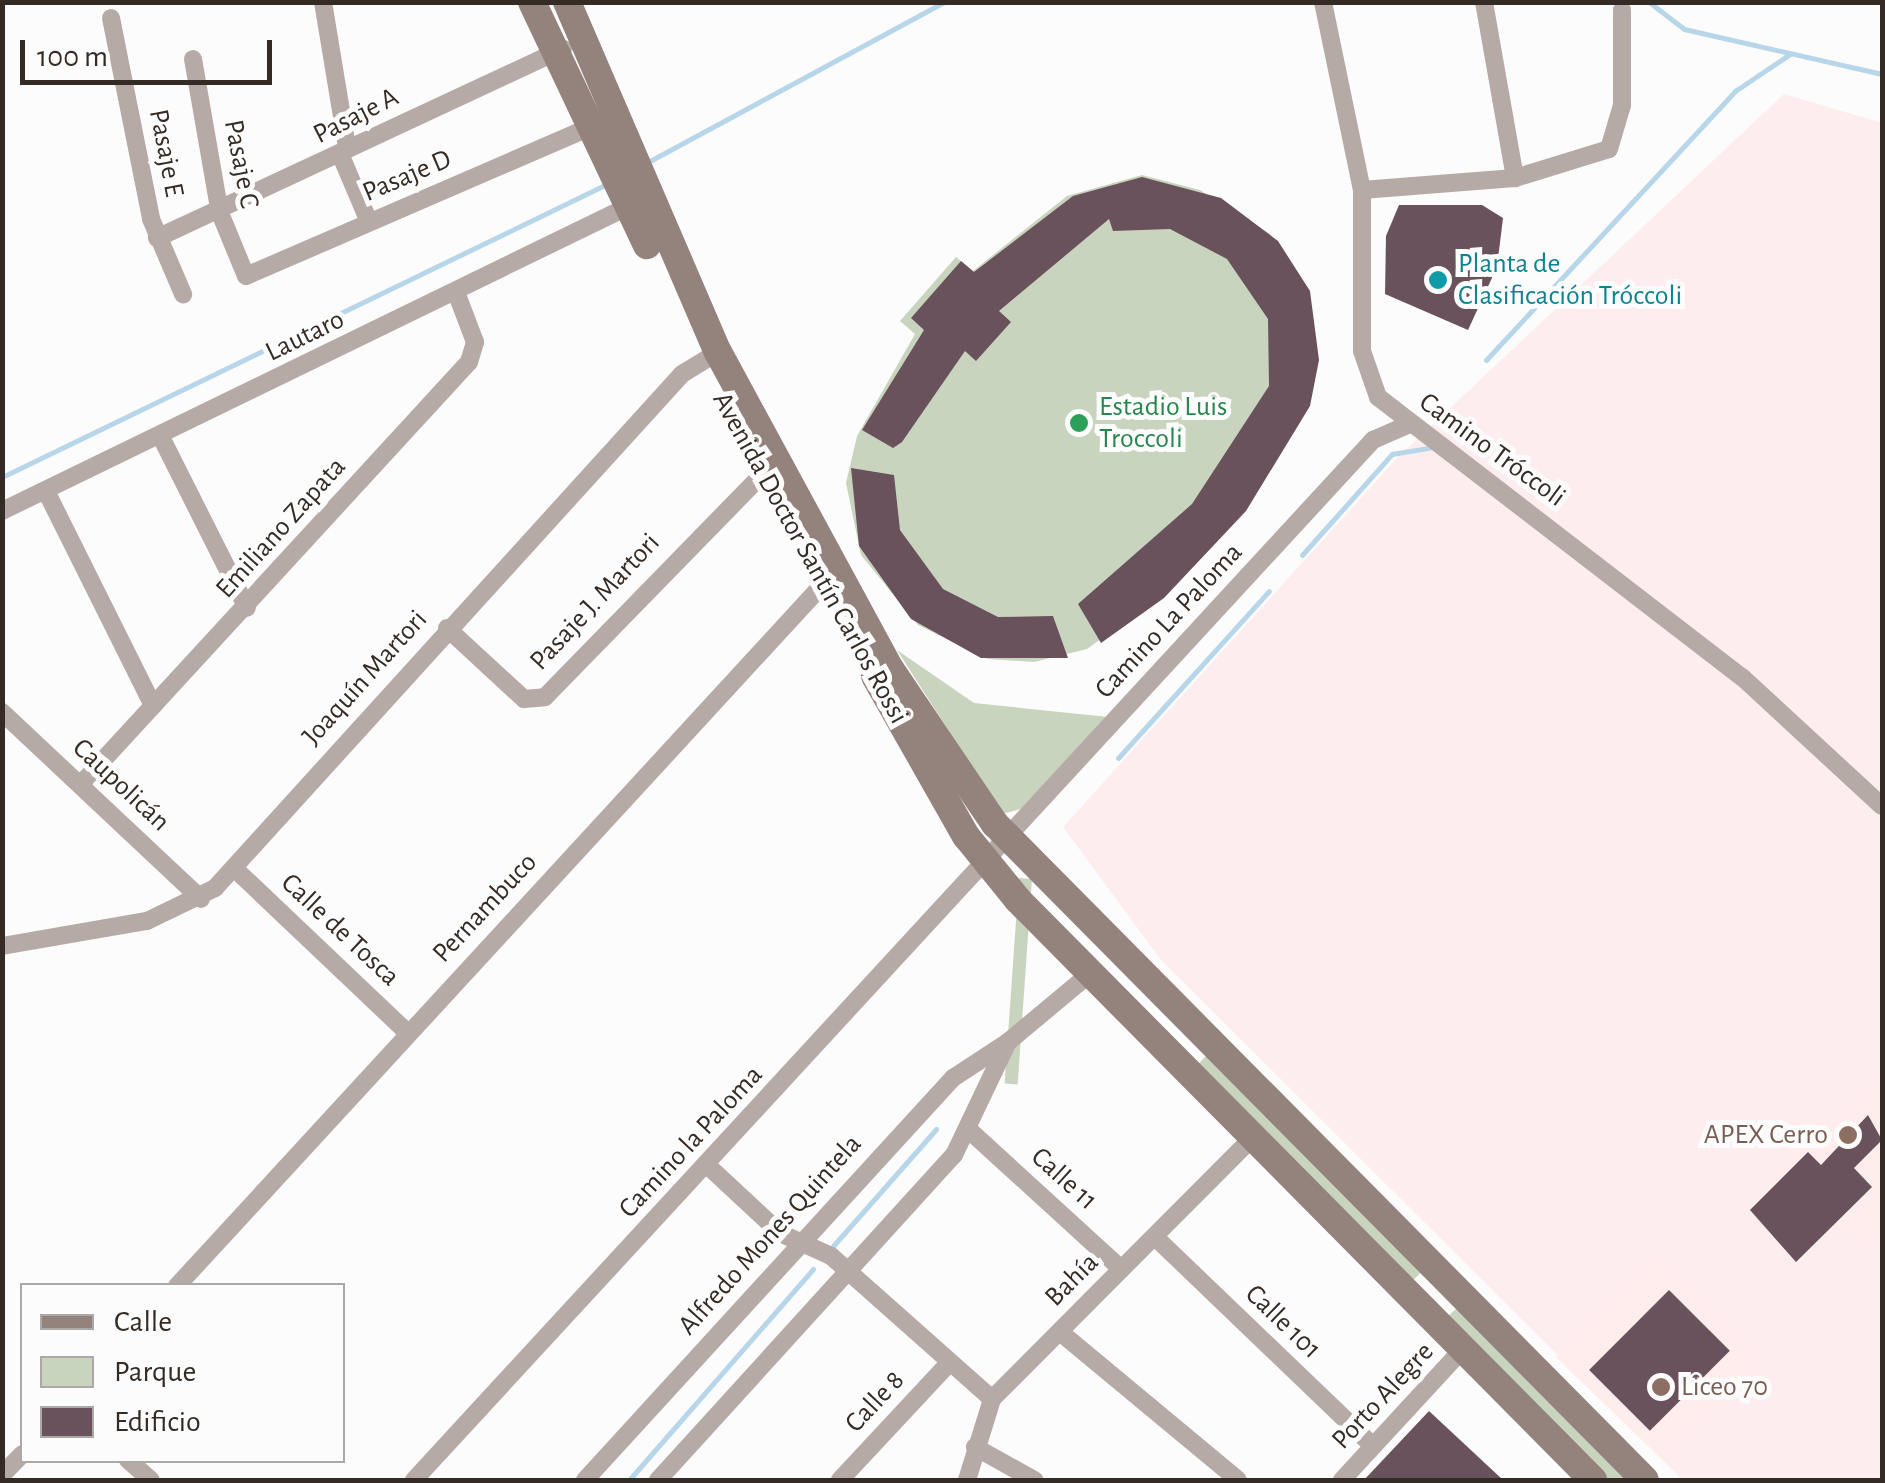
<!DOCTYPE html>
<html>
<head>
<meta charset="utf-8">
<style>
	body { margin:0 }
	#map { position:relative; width:1885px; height:1483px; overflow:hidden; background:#fcfcfc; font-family:"Alegreya Sans",sans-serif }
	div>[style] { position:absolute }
	.industrial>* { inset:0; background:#feedee }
	.education>* { inset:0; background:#feedec; transform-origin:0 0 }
	.green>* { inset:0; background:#c9d4be; transform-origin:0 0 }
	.stream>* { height:5px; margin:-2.5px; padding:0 2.5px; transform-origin:2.5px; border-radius:2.5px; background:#b8d6e9 }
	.building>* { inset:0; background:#69525b; transform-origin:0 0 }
	.street>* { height:18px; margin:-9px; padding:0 9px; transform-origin:9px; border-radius:9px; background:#b6aaa6 }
	.secondary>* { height:28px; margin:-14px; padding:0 14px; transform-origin:14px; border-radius:14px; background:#94827d }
	.dots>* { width:28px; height:28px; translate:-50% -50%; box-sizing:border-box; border:5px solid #fcfcfc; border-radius:50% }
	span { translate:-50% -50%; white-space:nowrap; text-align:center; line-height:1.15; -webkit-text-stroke:10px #fcfcfc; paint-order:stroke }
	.street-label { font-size:28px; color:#342b25 }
	.culture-label { font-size:28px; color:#0d838f }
	.left { translate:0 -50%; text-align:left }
	.leisure-label { font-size:28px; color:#27864d }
	.education-label { font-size:28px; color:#785e54 }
	.right { translate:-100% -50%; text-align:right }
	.frame { position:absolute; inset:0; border:5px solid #342b25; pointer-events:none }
	.legend { position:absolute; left:20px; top:1283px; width:325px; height:180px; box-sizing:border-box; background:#fcfcfc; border:2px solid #aca8a6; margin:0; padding:12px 18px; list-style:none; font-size:30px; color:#342b25 }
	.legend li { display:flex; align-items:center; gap:20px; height:50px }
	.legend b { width:50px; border:2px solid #aca8a6 }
	.scale { position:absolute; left:20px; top:40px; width:252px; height:45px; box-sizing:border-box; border:5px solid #342b25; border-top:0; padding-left:12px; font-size:30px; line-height:35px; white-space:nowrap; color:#342b25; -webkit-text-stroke:8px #fcfcfc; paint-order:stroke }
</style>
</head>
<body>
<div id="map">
	<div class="industrial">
		<i style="clip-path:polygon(1784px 94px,1882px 123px,1882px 1480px,1683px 1480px,1161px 960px,1063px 827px,1398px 457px)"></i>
	</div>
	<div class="education">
		<i style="clip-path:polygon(1882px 1071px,1882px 1231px,1865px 1249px,1766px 1182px)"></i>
		<i style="left:1655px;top:1254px;width:150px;height:143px;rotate:44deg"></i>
	</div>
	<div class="green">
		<i style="clip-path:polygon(1142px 175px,1200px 190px,1270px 234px,1309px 297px,1316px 337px,1162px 595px,1087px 649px,1034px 662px,988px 659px,918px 625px,861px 555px,846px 483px,857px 436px,915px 334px,900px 321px,956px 257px,973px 271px,1067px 196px)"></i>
		<i style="clip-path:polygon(897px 650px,974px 703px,1108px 717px,1024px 808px,1002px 814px)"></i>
		<i style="left:1019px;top:878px;width:13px;height:206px;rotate:4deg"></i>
		<i style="left:1206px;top:1056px;width:305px;height:14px;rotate:45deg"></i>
		<i style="clip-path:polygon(1458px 1307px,1633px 1480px,1604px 1480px,1446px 1318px)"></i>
	</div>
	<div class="stream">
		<i style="left:1649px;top:2px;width:44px;rotate:37.6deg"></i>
		<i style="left:1684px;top:29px;width:203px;rotate:12.8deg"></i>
		<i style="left:648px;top:162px;width:336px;rotate:-28.4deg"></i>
		<i style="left:1486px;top:360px;width:367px;rotate:-47.2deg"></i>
		<i style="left:1735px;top:91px;width:66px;rotate:-33.9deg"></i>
		<i style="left:2px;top:477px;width:668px;rotate:-25.84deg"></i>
		<i style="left:1302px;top:555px;width:135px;rotate:-48.3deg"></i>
		<i style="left:1392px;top:454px;width:43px;rotate:-9.5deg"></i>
		<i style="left:1118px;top:758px;width:225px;rotate:-47.9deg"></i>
		<i style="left:833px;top:1246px;width:156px;rotate:-48.6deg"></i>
		<i style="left:629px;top:1480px;width:280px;rotate:-48.9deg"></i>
	</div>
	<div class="building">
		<i style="clip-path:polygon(1142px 177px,1221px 198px,1278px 241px,1310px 291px,1319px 360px,1310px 406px,1246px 511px,1164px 598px,1101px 643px,1078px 604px,1192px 504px,1269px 386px,1268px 319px,1227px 259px,1170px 229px,1113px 231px,1109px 219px,999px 311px,1011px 322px,976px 361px,965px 351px,902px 442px,893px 448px,862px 430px,924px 330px,911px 318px,961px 261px,974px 272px,1073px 196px)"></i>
		<i style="clip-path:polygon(1399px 205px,1482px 205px,1503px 218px,1497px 267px,1468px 330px,1385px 294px,1386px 236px)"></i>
		<i style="clip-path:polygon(851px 468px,894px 475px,900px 530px,943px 589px,998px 617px,1053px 616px,1068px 658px,981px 658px,911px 619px,859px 546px)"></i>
		<i style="clip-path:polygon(1868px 1115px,1882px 1140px,1854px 1168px,1872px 1187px,1796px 1262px,1750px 1210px,1808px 1152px,1821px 1165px)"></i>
		<i style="left:1669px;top:1290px;width:86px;height:113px;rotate:45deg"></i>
		<i style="clip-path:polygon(1429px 1411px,1503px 1480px,1364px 1480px)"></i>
	</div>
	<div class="street">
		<i style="left:323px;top:2px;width:147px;rotate:80.6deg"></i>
		<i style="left:1323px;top:2px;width:192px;rotate:78.3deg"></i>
		<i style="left:1362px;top:190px;width:161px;rotate:90deg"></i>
		<i style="left:1362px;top:351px;width:49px;rotate:70.8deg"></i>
		<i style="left:1378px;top:397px;width:459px;rotate:37.6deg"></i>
		<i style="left:1742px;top:677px;width:190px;rotate:42.7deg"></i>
		<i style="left:1484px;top:2px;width:179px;rotate:80deg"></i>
		<i style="left:111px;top:18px;width:205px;rotate:78.7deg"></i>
		<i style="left:151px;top:219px;width:82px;rotate:66.9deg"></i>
		<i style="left:193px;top:59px;width:156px;rotate:80.1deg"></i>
		<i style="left:220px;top:213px;width:68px;rotate:67.6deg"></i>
		<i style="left:246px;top:276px;width:378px;rotate:-23.4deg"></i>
		<i style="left:341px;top:156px;width:72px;rotate:67deg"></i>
		<i style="left:1362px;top:190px;width:153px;rotate:-4.5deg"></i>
		<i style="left:1515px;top:178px;width:98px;rotate:-17.1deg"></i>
		<i style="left:1609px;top:149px;width:46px;rotate:-73.5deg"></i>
		<i style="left:1622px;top:105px;width:95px;rotate:-90deg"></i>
		<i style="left:157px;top:238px;width:448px;rotate:-25deg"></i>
		<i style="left:161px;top:437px;width:191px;rotate:63.3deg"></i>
		<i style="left:46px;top:491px;width:240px;rotate:63.5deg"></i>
		<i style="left:2px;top:511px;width:697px;rotate:-25.94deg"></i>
		<i style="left:447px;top:628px;width:105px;rotate:42.7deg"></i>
		<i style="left:524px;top:699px;width:21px;rotate:-5deg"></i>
		<i style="left:545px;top:697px;width:332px;rotate:-45.7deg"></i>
		<i style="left:2px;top:712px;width:273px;rotate:43.2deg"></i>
		<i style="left:81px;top:784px;width:573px;rotate:-47.4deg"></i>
		<i style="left:469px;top:362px;width:21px;rotate:-73deg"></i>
		<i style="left:475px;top:342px;width:53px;rotate:-110.8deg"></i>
		<i style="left:235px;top:869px;width:237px;rotate:43.5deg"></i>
		<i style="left:2px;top:946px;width:147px;rotate:-9.8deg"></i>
		<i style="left:147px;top:921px;width:76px;rotate:-25.9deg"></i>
		<i style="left:215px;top:888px;width:694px;rotate:-47.74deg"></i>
		<i style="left:682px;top:374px;width:42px;rotate:-31.4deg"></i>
		<i style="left:969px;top:1130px;width:206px;rotate:42.4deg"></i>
		<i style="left:708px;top:1166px;width:98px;rotate:42.9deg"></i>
		<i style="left:780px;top:1233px;width:56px;rotate:24.3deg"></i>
		<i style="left:831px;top:1256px;width:215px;rotate:41.6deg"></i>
		<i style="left:1155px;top:1237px;width:302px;rotate:43.8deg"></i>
		<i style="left:177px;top:1286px;width:975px;rotate:-47.37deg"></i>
		<i style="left:1060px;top:1332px;width:231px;rotate:39.7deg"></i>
		<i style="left:975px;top:1447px;width:68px;rotate:29.2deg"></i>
		<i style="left:128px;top:1460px;width:30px;rotate:41deg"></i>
		<i style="left:2px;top:1475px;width:29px;rotate:-46deg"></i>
		<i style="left:414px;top:1480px;width:1415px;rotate:-47.32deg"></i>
		<i style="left:1373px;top:440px;width:40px;rotate:-23.4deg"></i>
		<i style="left:585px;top:1480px;width:545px;rotate:-47.53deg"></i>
		<i style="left:953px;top:1078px;width:66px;rotate:-33.2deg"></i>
		<i style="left:658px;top:1480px;width:440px;rotate:-47.7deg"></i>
		<i style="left:954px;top:1155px;width:125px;rotate:-64.5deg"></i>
		<i style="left:1008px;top:1042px;width:104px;rotate:-39.9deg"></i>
		<i style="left:840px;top:1480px;width:161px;rotate:-47deg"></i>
		<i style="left:967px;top:1480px;width:85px;rotate:-72.8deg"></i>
		<i style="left:992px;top:1399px;width:367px;rotate:-45.1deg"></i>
		<i style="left:1342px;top:1480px;width:178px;rotate:-47.3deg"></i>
	</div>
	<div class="secondary">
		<i style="left:532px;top:2px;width:269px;rotate:64.7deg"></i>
		<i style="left:567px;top:2px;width:381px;rotate:66.7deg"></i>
		<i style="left:718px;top:352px;width:362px;rotate:61.5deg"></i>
		<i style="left:891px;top:670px;width:186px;rotate:56deg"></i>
		<i style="left:995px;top:824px;width:923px;rotate:45.26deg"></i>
		<i style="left:875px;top:676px;width:184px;rotate:60.4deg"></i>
		<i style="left:966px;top:836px;width:82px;rotate:50.9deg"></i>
		<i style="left:1018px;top:900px;width:817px;rotate:45.25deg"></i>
	</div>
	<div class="dots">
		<i style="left:1438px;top:280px;background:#0f9aa8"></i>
		<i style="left:1079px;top:423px;background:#2e9e5b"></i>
		<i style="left:1848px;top:1135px;background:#8d6e63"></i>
		<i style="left:1661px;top:1387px;background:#8d6e63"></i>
	</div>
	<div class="street-label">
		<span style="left:356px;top:116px;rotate:-27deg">Pasaje A</span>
		<span style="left:166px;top:153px;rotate:79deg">Pasaje E</span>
		<span style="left:241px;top:164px;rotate:79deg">Pasaje C</span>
		<span style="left:407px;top:176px;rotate:-23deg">Pasaje D</span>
		<span style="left:305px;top:336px;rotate:-26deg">Lautaro</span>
		<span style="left:1492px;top:450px;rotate:36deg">Camino Tróccoli</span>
		<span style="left:281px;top:528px;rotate:-48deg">Emiliano Zapata</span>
		<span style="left:810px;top:558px;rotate:61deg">Avenida Doctor Santín Carlos Rossi</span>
		<span style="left:595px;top:602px;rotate:-47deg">Pasaje J. Martori</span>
		<span style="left:1169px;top:621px;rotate:-47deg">Camino La Paloma</span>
		<span style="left:365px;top:678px;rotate:-48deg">Joaquín Martori</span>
		<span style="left:121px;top:785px;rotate:43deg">Caupolicán</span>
		<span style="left:485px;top:908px;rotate:-47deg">Pernambuco</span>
		<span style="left:340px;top:930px;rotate:43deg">Calle de Tosca</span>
		<span style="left:691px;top:1142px;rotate:-47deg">Camino la Paloma</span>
		<span style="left:1064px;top:1179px;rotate:42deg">Calle 11</span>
		<span style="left:770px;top:1235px;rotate:-48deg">Alfredo Mones Quintela</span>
		<span style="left:1072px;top:1280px;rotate:-45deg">Bahía</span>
		<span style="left:1283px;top:1322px;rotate:44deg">Calle 101</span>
		<span style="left:1383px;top:1396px;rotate:-47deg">Porto Alegre</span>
		<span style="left:875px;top:1402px;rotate:-47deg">Calle 8</span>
	</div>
	<div class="culture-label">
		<span class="left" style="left:1458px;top:280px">Planta de<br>Clasificación Tróccoli</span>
	</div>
	<div class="leisure-label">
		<span class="left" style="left:1099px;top:423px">Estadio Luis<br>Troccoli</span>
	</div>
	<div class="education-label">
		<span class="right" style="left:1828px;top:1135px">APEX Cerro</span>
		<span class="left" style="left:1681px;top:1387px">Liceo 70</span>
	</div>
	<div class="frame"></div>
	<ul class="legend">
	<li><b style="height:12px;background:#94827d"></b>Calle</li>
	<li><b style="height:28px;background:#c9d4be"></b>Parque</li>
	<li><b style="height:28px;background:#69525b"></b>Edificio</li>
	</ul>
	<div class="scale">100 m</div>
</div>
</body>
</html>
